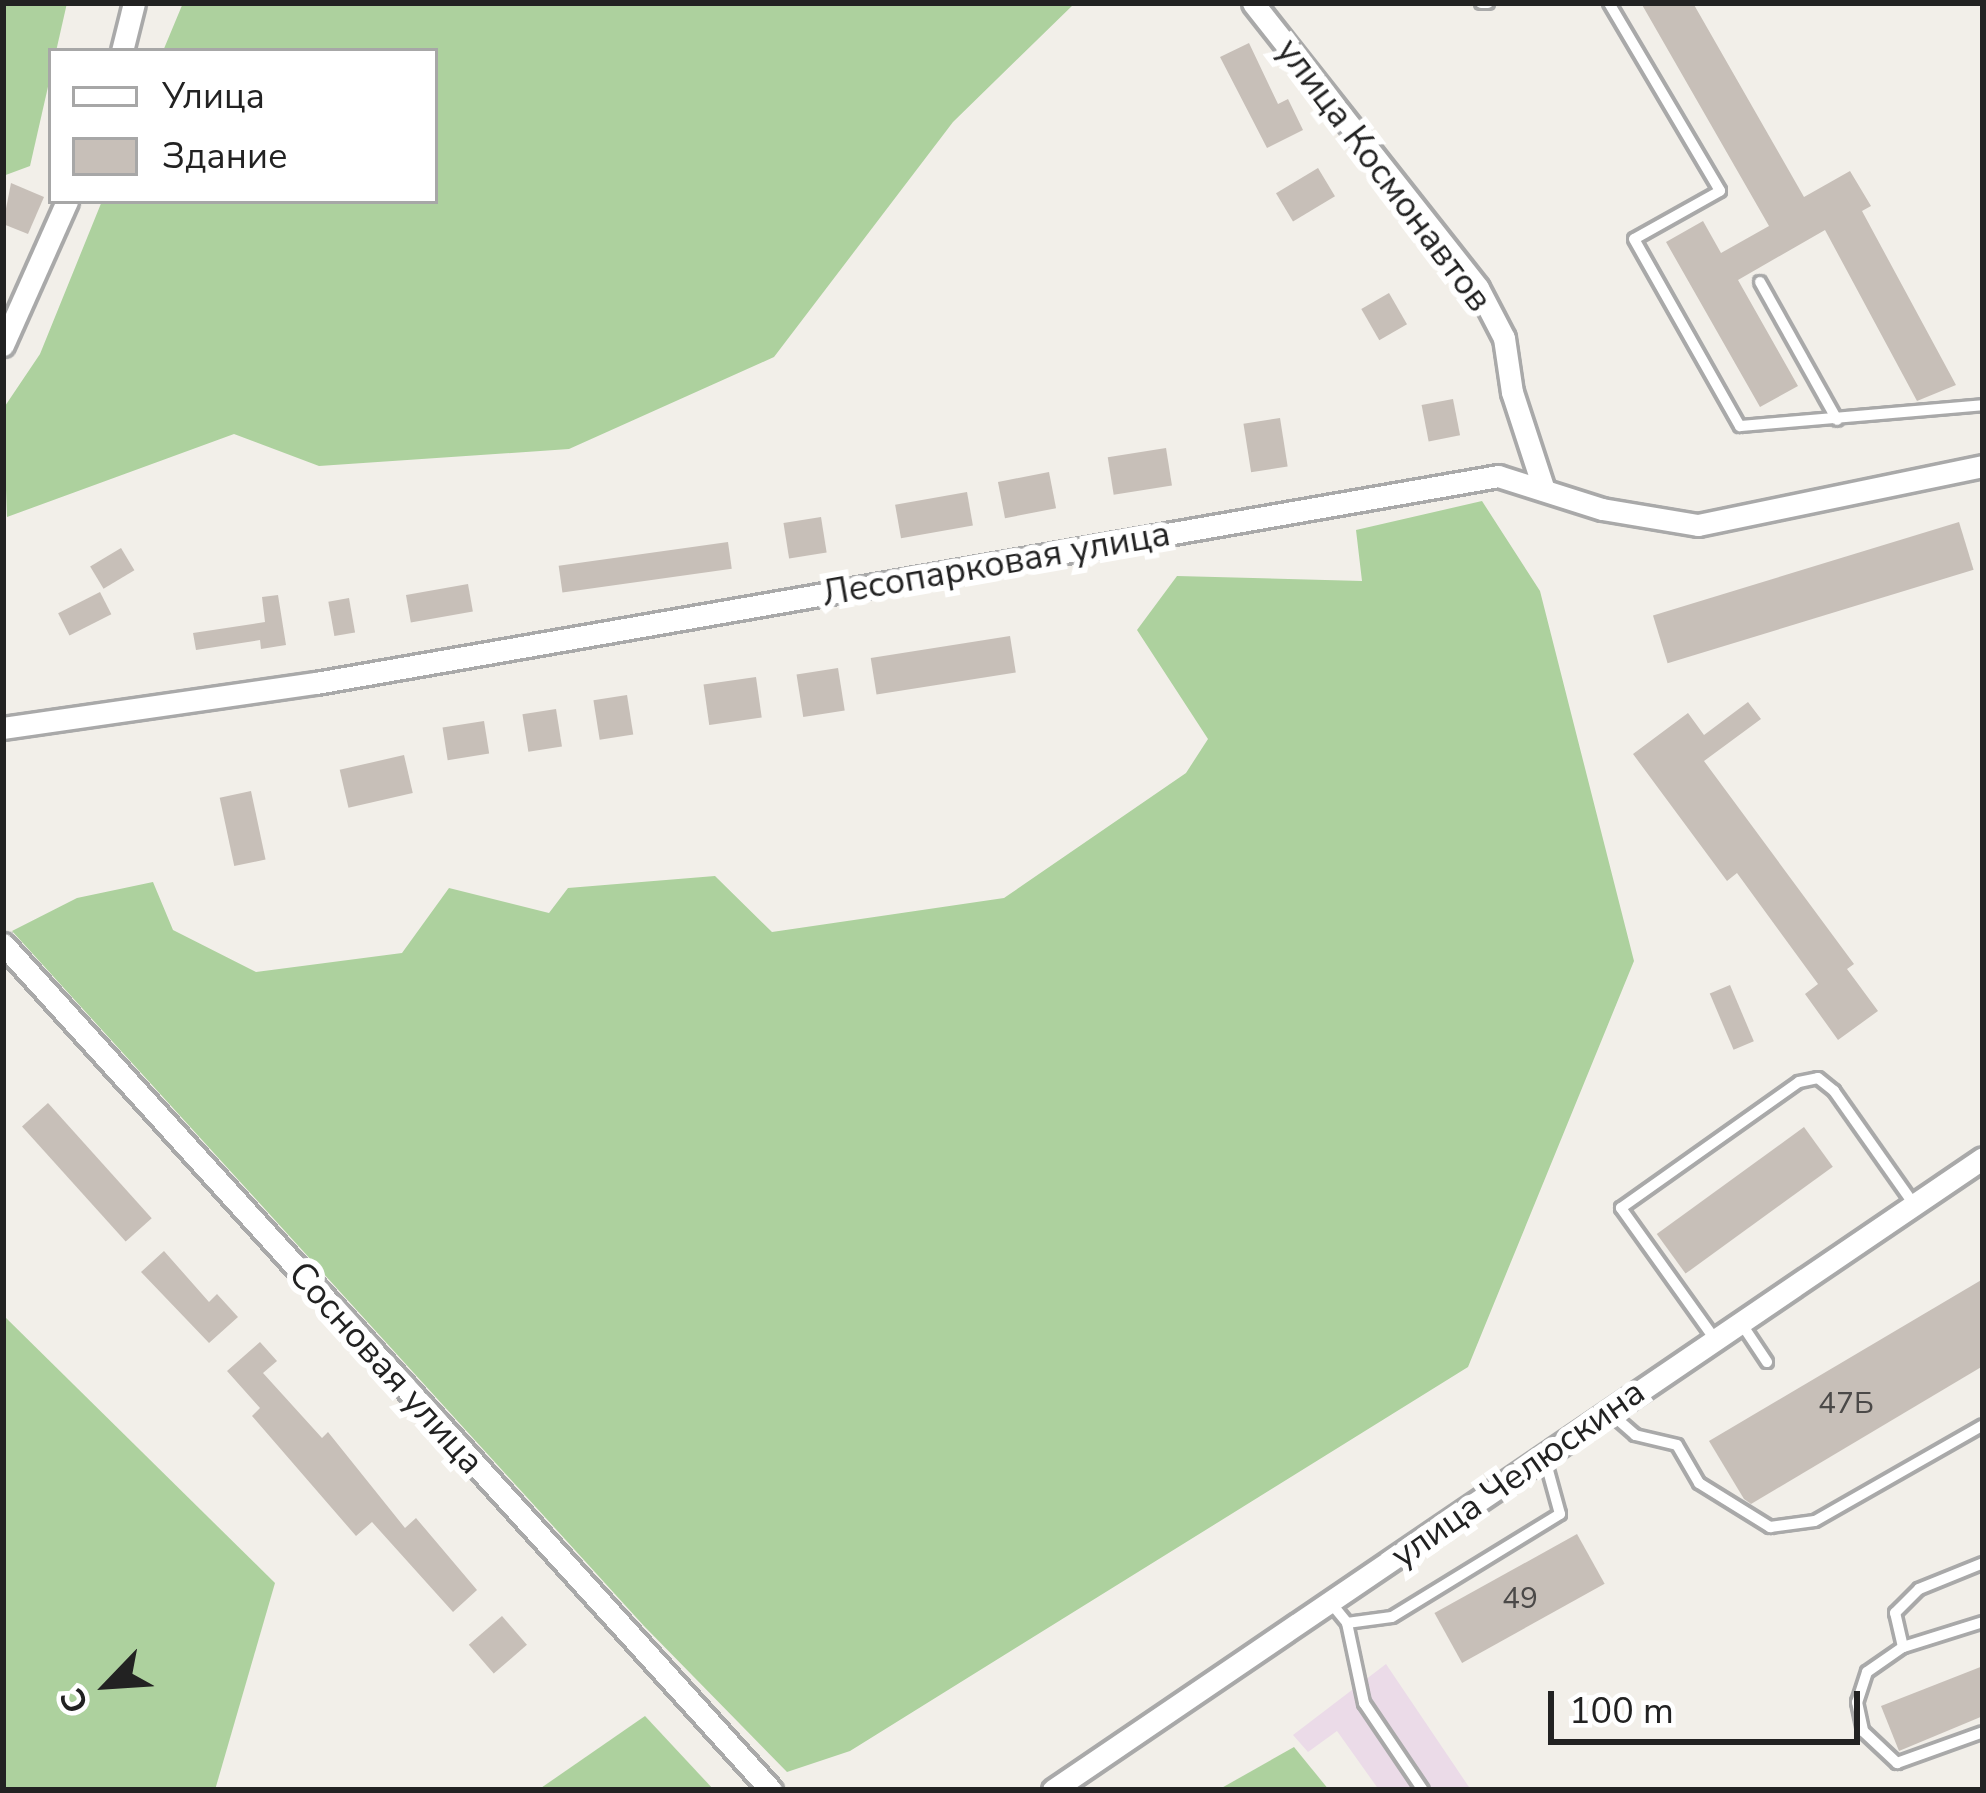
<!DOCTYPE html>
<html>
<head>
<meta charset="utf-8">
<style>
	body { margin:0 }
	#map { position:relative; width:1986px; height:1793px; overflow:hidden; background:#f2efe9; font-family:"Nunito Sans",sans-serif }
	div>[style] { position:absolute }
	.industrial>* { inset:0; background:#ebdbe8 }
	.forest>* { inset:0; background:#add19e }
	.building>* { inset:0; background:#c7bfb8; transform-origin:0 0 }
	.roads { filter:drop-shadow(3px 0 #a9a9a9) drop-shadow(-3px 0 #a9a9a9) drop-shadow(0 3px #a9a9a9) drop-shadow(0 -3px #a9a9a9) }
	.service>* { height:10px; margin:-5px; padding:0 5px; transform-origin:5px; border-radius:5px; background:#fff }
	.minor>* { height:21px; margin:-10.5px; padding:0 10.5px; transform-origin:10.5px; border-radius:10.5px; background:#fff }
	span { translate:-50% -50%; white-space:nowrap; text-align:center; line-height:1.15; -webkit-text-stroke:12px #fff; paint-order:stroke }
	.number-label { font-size:30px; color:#4b4948 }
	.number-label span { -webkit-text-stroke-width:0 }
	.street-label { font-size:36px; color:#222 }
	.frame { position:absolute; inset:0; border:6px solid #222; pointer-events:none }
	.legend { position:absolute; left:48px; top:48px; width:390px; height:156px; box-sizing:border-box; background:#fff; border:3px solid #a7a7a7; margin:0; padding:15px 21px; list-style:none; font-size:36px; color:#222 }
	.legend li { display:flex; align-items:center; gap:24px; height:60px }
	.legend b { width:60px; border:3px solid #a7a7a7 }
	.north { position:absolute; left:48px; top:1625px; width:120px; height:120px; -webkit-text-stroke:9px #fff; paint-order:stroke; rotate:245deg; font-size:33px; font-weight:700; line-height:48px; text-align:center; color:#222 }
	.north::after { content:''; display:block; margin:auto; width:42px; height:54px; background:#222; clip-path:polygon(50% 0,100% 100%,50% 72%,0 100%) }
	.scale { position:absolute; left:1548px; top:1691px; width:312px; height:54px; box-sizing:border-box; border:6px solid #222; border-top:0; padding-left:15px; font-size:36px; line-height:42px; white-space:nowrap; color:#222; -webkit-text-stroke:9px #fff; paint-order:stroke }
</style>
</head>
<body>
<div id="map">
	<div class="industrial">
		<i style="clip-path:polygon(1386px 1664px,1471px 1790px,1379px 1790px,1337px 1731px,1308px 1752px,1293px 1735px)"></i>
	</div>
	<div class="forest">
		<i style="clip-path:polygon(3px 3px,67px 3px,30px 166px,3px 176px)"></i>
		<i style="clip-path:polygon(183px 3px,1075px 3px,953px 122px,774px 357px,569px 449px,319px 466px,234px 434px,7px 517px,3px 409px,40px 354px,102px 201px,435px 201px,435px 51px,163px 51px)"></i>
		<i style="clip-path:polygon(1482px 501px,1540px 591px,1634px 961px,1468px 1367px,850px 1751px,787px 1772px,644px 1626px,12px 931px,77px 898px,153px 882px,173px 930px,256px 972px,402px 953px,449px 888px,549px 913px,568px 888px,715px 876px,772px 932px,1004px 898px,1186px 773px,1208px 739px,1137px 630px,1177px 576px,1362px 581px,1356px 530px)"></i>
		<i style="clip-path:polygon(3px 1315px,275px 1583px,215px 1790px,3px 1790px)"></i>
		<i style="clip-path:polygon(645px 1716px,714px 1790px,538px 1790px)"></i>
		<i style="clip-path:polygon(1294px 1747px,1329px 1790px,1218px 1790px)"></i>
	</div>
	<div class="building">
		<i style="clip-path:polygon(1641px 3px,1693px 3px,1804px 197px,1850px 171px,1871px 206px,1862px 211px,1956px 385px,1917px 401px,1825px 230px,1738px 280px,1798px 386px,1760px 407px,1666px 242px,1703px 221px,1721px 253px,1769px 226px)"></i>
		<i style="clip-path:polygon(1249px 43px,1278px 104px,1288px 99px,1303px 130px,1267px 148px,1220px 57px)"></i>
		<i style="left:1318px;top:168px;width:33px;height:49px;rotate:59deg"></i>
		<i style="clip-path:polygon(11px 183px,44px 197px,28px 234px,3px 224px)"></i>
		<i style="left:1389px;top:293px;width:36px;height:32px;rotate:60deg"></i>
		<i style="left:1453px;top:399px;width:37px;height:32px;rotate:79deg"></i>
		<i style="left:1280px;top:418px;width:49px;height:37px;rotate:81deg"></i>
		<i style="left:1166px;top:448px;width:38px;height:59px;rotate:81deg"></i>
		<i style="left:1049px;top:472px;width:37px;height:52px;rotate:79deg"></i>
		<i style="left:967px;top:492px;width:34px;height:73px;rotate:80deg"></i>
		<i style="left:821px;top:517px;width:36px;height:38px;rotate:81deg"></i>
		<i style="left:1959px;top:522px;width:50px;height:320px;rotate:73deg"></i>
		<i style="left:728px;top:542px;width:27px;height:171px;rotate:82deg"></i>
		<i style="left:121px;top:548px;width:26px;height:36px;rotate:59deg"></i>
		<i style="left:468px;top:584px;width:28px;height:63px;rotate:80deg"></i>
		<i style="left:100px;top:592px;width:25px;height:47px;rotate:63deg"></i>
		<i style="clip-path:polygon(278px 595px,286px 645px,261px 649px,260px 640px,196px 650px,193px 633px,265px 622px,262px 597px)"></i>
		<i style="left:349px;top:598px;width:35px;height:21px;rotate:80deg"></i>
		<i style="left:1010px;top:636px;width:37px;height:141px;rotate:81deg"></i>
		<i style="left:838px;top:668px;width:43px;height:42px;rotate:81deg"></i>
		<i style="left:756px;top:677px;width:41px;height:53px;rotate:82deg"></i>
		<i style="left:627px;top:695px;width:40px;height:34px;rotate:81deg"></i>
		<i style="clip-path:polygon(1748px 702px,1761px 719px,1704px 761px,1854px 964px,1847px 969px,1878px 1011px,1838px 1040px,1805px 994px,1818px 984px,1737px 873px,1727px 881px,1633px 754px,1688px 713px,1704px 735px)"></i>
		<i style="left:556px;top:709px;width:38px;height:34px;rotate:81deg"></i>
		<i style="left:484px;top:721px;width:33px;height:42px;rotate:81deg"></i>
		<i style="left:404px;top:755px;width:39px;height:66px;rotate:77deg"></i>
		<i style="left:251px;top:791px;width:70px;height:32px;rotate:78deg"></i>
		<i style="left:1730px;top:985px;width:61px;height:22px;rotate:67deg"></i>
		<i style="left:48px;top:1103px;width:155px;height:35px;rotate:48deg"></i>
		<i style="left:1804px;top:1127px;width:49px;height:182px;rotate:54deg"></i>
		<i style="clip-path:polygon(164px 1251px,209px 1302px,217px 1294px,238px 1317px,209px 1343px,141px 1272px)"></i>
		<i style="clip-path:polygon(1983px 1279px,1983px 1366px,1751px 1504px,1744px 1499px,1709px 1441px)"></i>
		<i style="clip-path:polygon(260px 1342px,277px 1361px,263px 1373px,322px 1438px,328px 1432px,405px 1528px,416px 1518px,477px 1590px,453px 1612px,372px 1522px,356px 1536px,252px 1416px,260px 1408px,227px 1371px)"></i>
		<i style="left:1577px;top:1534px;width:57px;height:163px;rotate:61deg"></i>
		<i style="left:502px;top:1616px;width:38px;height:44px;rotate:49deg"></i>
		<i style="clip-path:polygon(1983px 1666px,1983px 1716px,1899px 1751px,1881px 1706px)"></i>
	</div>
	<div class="roads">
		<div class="service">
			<i style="left:1481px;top:3px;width:7px"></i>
			<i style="left:1609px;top:3px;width:218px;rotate:59.4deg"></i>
			<i style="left:1720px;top:191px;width:98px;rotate:150.8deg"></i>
			<i style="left:1634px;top:239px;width:215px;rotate:60.5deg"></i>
			<i style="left:1740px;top:426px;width:244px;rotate:-4.9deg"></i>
			<i style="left:1760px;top:282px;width:158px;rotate:60.8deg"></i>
			<i style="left:1741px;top:1323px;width:47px;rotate:56.3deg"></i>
			<i style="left:1714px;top:1338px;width:160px;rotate:-125.6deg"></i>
			<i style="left:1621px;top:1208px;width:218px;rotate:-35.3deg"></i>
			<i style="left:1799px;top:1082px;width:19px;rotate:-12deg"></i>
			<i style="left:1818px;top:1078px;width:21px;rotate:39deg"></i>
			<i style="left:1834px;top:1091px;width:137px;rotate:54.8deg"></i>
			<i style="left:1609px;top:1412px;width:35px;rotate:41deg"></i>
			<i style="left:1635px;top:1435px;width:43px;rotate:13.4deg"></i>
			<i style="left:1677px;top:1445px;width:44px;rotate:59.9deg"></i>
			<i style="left:1699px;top:1483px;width:84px;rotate:31.8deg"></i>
			<i style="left:1770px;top:1527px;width:45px;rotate:-7.6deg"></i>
			<i style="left:1815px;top:1521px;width:193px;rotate:-29.7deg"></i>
			<i style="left:1331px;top:1603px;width:26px;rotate:51deg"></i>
			<i style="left:1347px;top:1623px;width:82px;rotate:78deg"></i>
			<i style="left:1364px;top:1703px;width:105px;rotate:55.9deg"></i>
			<i style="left:1983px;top:1622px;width:84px;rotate:162.6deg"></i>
			<i style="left:1903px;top:1647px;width:44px;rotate:145.2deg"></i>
			<i style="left:1867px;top:1672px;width:32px;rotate:108deg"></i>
			<i style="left:1857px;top:1702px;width:30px;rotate:78deg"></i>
			<i style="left:1863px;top:1731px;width:47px;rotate:43.3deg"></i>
			<i style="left:1897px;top:1763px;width:91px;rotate:-19.8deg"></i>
			<i style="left:1347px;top:1623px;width:45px;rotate:-7.6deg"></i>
			<i style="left:1392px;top:1617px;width:197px;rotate:-31.5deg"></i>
			<i style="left:1560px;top:1514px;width:60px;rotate:-105.4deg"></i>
			<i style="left:1903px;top:1647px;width:35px;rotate:-103deg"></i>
			<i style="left:1895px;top:1613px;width:34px;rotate:-45deg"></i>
			<i style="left:1919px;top:1589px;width:69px;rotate:-22.1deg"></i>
		</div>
		<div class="minor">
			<i style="left:1253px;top:3px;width:363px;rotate:51.7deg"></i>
			<i style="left:1478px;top:288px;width:56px;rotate:62.5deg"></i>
			<i style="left:1504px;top:338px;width:55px;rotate:81.6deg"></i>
			<i style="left:1512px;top:392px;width:103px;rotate:71.9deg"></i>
			<i style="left:122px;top:51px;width:49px;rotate:-76deg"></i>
			<i style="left:3px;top:345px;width:158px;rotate:-66deg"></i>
			<i style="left:3px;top:728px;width:316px;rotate:-8.2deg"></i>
			<i style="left:316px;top:683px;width:1200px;rotate:-9.93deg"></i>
			<i style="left:1498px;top:476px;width:109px;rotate:17.6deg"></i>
			<i style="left:1602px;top:509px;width:97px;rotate:9.5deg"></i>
			<i style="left:1698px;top:525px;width:291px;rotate:-11.7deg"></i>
			<i style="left:3px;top:944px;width:1143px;rotate:47.77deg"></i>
			<i style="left:1053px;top:1790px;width:1124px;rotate:-34.2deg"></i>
		</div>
	</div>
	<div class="number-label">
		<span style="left:1846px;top:1404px">47Б</span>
		<span style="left:1520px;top:1599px">49</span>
	</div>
	<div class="street-label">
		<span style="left:1384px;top:175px;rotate:53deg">улица Космонавтов</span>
		<span style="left:996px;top:564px;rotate:-10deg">Лесопарковая улица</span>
		<span style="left:386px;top:1368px;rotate:48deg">Сосновая улица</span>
		<span style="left:1518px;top:1474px;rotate:-35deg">улица Челюскина</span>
	</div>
	<div class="frame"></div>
	<ul class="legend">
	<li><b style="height:15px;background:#fff"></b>Улица</li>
	<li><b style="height:33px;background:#c7bfb8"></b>Здание</li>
	</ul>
	<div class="north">С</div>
	<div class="scale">100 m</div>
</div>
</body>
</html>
